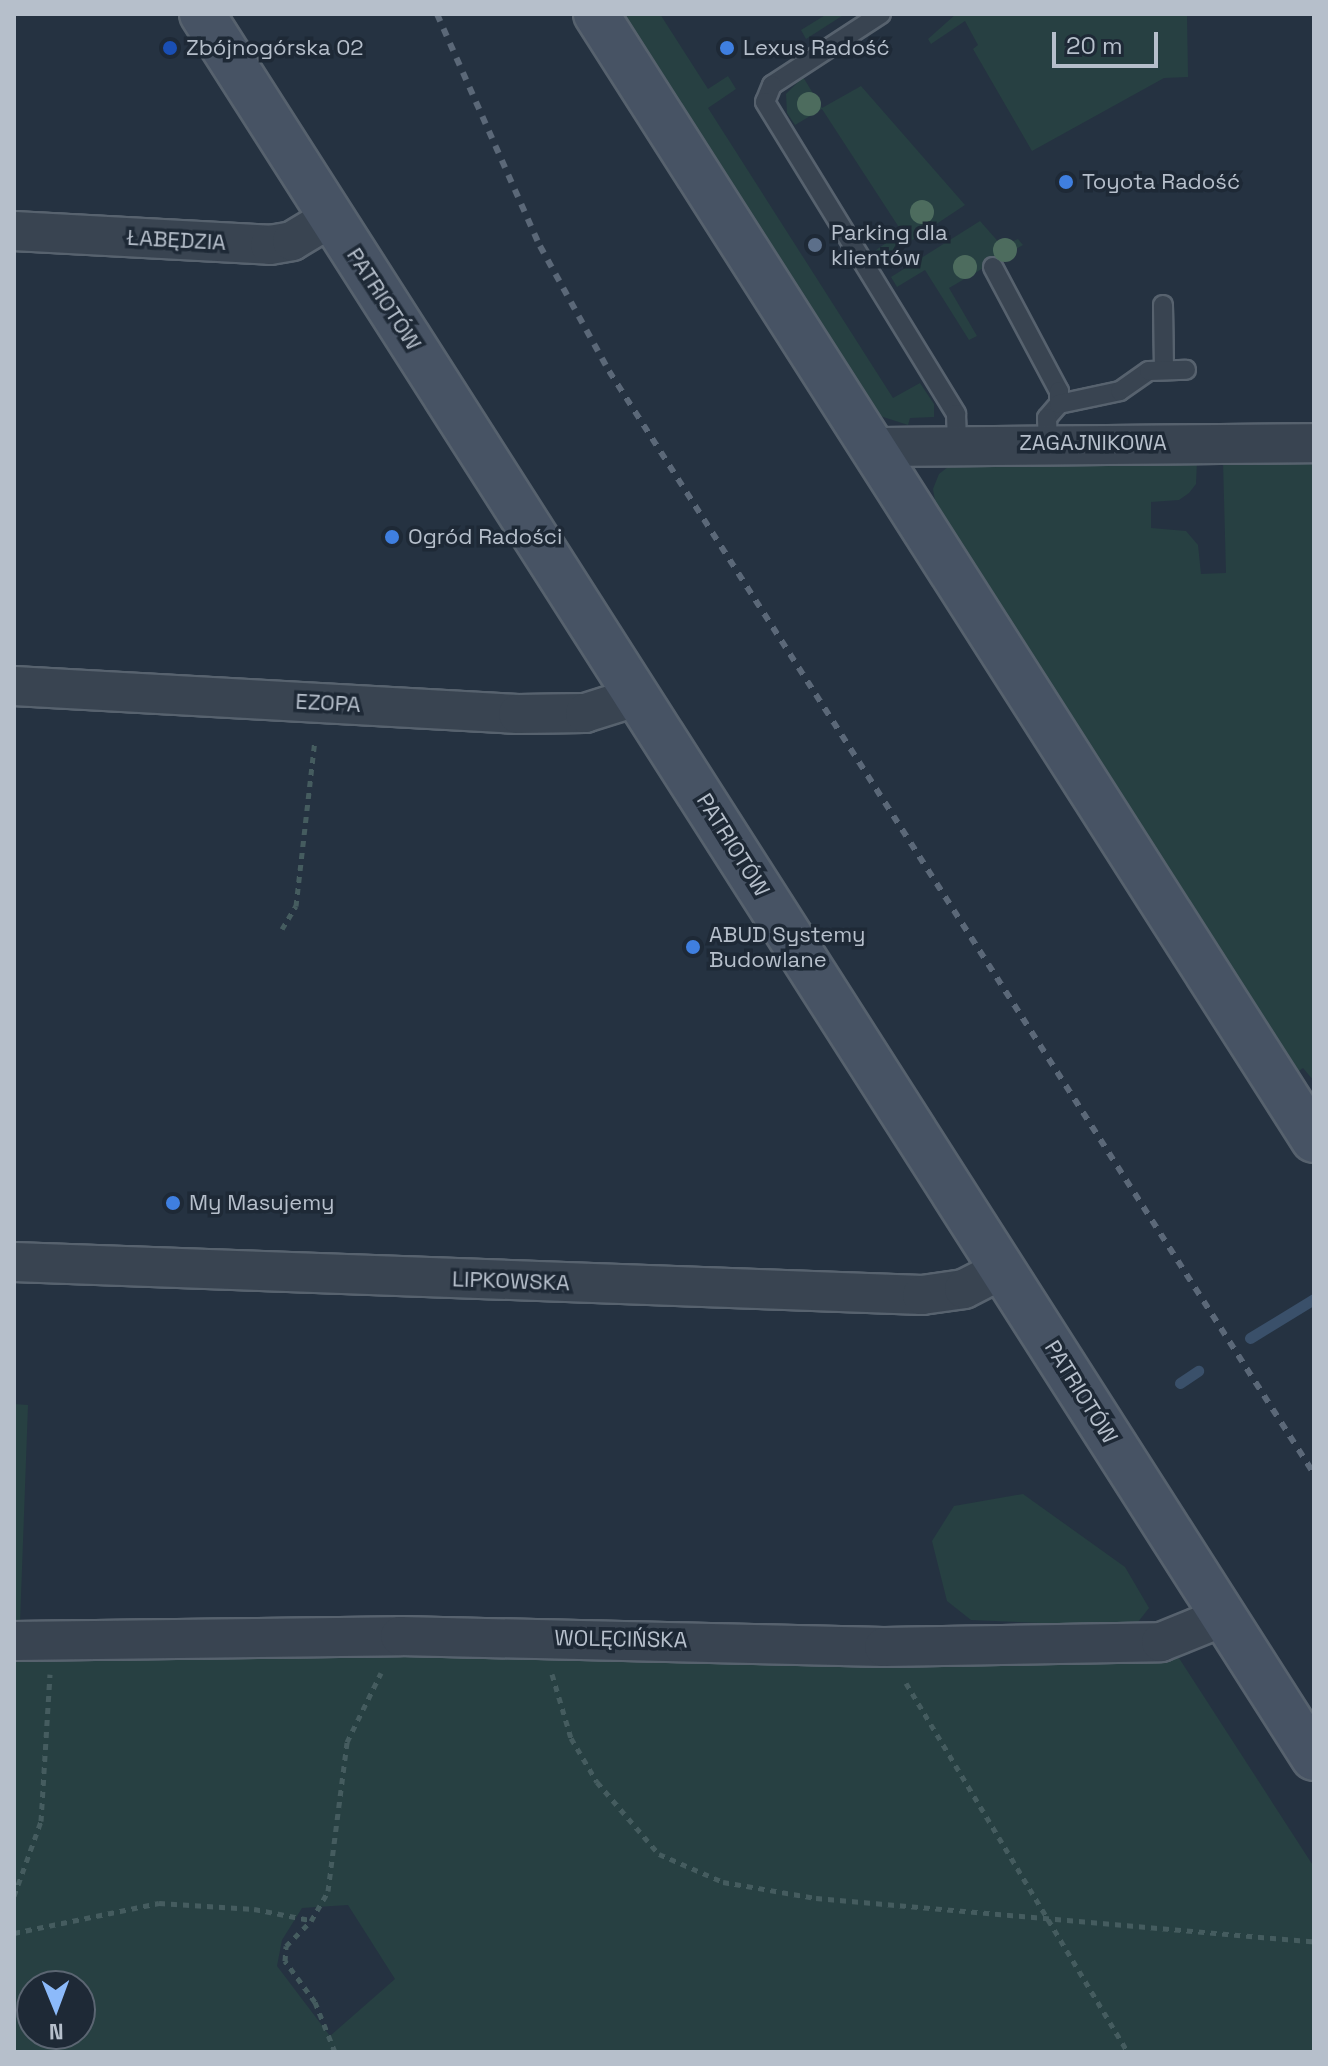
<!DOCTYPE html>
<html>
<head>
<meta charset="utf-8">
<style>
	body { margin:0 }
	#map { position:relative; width:1328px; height:2066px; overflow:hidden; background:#253241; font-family:"Space Grotesk",sans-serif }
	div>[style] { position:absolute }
	.green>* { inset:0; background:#274042 }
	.stream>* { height:11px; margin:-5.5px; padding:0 5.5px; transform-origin:5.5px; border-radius:5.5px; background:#3a506a }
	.path>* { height:5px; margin-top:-2.5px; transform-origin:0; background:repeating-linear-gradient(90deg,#455c5f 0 6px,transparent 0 12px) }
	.roads { filter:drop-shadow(2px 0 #57626e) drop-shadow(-2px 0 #57626e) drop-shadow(0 2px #57626e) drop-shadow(0 -2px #57626e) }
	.lane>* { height:18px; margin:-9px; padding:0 9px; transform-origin:9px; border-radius:9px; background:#394451 }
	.street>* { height:38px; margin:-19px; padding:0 19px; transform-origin:19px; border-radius:19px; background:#394451 }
	.secondary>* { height:44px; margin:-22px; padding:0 22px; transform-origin:22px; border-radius:22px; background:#475364 }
	.rail>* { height:6px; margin-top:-3px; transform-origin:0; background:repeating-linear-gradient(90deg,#5b6878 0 8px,transparent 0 16px) }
	.trees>* { width:24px; height:24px; margin:-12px; border-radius:50%; background:#4d6c5e }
	.dots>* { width:22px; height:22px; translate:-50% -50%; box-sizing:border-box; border:4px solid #1e2936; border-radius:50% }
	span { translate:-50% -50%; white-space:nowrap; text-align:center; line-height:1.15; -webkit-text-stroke:7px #1e2936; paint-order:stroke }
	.poi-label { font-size:22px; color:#b6bfcb }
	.left { translate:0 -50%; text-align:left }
	.street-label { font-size:22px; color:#b6bfcb }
	.frame { position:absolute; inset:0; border:16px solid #b6bfcb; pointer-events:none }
	.north { position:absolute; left:16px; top:1970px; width:80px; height:80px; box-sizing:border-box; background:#1e2936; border:2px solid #5b6572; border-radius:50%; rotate:179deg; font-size:22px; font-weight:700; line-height:32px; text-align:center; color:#b6bfcb }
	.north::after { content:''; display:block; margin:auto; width:28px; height:36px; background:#8cbafa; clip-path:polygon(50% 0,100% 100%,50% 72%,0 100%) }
	.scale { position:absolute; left:1052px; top:32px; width:106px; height:36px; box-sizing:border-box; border:4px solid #b6bfcb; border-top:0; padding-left:10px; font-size:24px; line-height:28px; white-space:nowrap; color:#b6bfcb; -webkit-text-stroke:6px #1e2936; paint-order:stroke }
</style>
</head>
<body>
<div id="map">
	<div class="green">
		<i style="clip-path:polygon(619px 14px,660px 14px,708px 89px,728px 76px,736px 89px,708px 108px,893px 398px,920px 383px,934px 404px,934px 417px,910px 418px,908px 425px,874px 414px)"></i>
		<i style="clip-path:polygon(827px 14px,845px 14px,806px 39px,801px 30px)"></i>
		<i style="clip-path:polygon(956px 14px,1187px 14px,1188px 77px,1164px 78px,1032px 151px,973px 49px,978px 45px,965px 21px,931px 44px,928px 39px)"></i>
		<i style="clip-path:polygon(803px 77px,822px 108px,861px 86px,965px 205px,882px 260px,876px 250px,902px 232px,822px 109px,795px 125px,787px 113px,786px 94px)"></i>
		<i style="clip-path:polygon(980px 221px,1002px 246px,1018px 239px,1023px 245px,949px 288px,977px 336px,969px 340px,925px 270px,897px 287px,891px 277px)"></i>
		<i style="clip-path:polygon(1314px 458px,1314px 1081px,1303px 1068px,1295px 1074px,936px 507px,933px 489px,939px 474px,953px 463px,1197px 461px,1196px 484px,1189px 493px,1179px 500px,1151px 502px,1151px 528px,1186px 531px,1198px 545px,1201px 574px,1226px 573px,1223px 461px)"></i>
		<i style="clip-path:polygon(14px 1404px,28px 1405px,20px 1623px,14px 1623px)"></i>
		<i style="clip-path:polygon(1023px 1494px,1125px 1567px,1149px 1608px,1134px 1627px,971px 1620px,947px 1601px,932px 1541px,954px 1506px)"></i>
		<i style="clip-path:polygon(evenodd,14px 1649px,1177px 1655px,1314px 1867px,1314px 2052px,14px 2052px,14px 1649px,348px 1905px,395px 1979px,330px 2036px,277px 1966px,282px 1940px,302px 1908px,348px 1905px,14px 1649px,32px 1986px,80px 1986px,80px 2034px,32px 2034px,32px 1986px)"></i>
	</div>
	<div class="stream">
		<i style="left:1250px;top:1338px;width:75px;rotate:-31.4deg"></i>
		<i style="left:1180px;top:1383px;width:22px;rotate:-34deg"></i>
	</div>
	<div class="path">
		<i style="left:282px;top:929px;width:27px;rotate:-59deg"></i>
		<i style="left:296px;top:906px;width:167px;rotate:-83.5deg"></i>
		<i style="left:552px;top:1674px;width:67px;rotate:73.5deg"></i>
		<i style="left:571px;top:1738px;width:51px;rotate:59.4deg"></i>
		<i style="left:597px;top:1782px;width:95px;rotate:49.3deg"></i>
		<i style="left:659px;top:1854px;width:70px;rotate:23.6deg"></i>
		<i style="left:723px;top:1882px;width:94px;rotate:9.8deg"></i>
		<i style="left:816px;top:1898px;width:500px;rotate:5deg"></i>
		<i style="left:906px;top:1683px;width:431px;rotate:59deg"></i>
		<i style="left:14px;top:1896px;width:80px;rotate:-70.2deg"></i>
		<i style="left:41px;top:1821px;width:147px;rotate:-86.5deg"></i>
		<i style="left:14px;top:1933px;width:148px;rotate:-11.7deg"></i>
		<i style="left:159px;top:1903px;width:95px;rotate:3.6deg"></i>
		<i style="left:254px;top:1909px;width:57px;rotate:11.1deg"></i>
		<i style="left:335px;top:2052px;width:54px;rotate:-111.8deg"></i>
		<i style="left:315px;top:2002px;width:51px;rotate:-126.2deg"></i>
		<i style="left:285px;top:1961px;width:15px;rotate:-86deg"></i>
		<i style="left:286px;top:1946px;width:35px;rotate:-45deg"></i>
		<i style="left:311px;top:1921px;width:34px;rotate:-60deg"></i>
		<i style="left:328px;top:1891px;width:150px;rotate:-82.7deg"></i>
		<i style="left:347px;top:1742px;width:77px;rotate:-63.8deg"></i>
	</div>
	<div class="roads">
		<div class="lane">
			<i style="left:881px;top:14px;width:130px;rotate:146.9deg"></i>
			<i style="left:772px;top:85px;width:18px;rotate:112deg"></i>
			<i style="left:765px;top:102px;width:366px;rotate:58.5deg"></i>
			<i style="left:956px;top:414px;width:29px;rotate:88deg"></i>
			<i style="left:993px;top:267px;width:140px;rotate:62deg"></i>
			<i style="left:1059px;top:391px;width:13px;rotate:90deg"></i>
			<i style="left:1059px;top:404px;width:18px;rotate:131deg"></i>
			<i style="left:1047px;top:418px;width:24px;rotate:88deg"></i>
			<i style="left:1163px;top:305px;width:65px;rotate:89.1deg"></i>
			<i style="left:1059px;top:404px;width:62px;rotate:-12deg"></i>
			<i style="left:1120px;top:391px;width:35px;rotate:-35deg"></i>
			<i style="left:1149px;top:371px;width:37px;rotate:-2deg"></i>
		</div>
		<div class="street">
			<i style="left:14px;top:231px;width:256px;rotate:3.1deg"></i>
			<i style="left:270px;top:245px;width:22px;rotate:-10deg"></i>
			<i style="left:292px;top:241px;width:47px;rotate:-31deg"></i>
			<i style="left:872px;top:447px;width:442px;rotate:-0.5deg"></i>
			<i style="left:14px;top:686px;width:505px;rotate:3.18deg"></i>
			<i style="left:518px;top:714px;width:67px;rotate:-0.9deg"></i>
			<i style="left:585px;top:713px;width:57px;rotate:-17.5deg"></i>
			<i style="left:14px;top:1262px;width:909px;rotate:2.08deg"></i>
			<i style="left:922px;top:1295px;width:42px;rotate:-8.1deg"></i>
			<i style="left:964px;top:1289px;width:44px;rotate:-27.1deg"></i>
			<i style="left:14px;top:1641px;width:386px;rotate:-0.7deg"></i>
			<i style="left:400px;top:1636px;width:484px;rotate:1.3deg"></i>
			<i style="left:884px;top:1647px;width:277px;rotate:-1deg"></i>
			<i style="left:1161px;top:1642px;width:67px;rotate:-22deg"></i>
		</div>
		<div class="secondary">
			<i style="left:202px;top:14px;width:2068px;rotate:57.48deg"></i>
			<i style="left:596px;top:14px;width:1335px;rotate:57.48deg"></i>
		</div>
	</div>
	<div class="rail">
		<i style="left:437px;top:14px;width:254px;rotate:66.1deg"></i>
		<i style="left:540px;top:246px;width:143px;rotate:61.1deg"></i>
		<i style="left:609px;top:371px;width:1309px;rotate:57.41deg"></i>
	</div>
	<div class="trees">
		<i style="left:809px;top:104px"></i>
		<i style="left:922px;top:212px"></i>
		<i style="left:1005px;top:250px"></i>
		<i style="left:965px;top:267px"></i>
	</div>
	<div class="dots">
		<i style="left:170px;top:48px;background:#1a4fb4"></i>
		<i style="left:727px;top:48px;background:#3f7fe0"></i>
		<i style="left:1066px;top:182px;background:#3f7fe0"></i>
		<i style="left:815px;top:245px;background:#5c6f8a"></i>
		<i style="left:392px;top:537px;background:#3f7fe0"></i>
		<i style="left:693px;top:947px;background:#3f7fe0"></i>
		<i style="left:173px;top:1203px;background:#3f7fe0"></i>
	</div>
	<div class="poi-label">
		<span class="left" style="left:186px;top:48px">Zbójnogórska 02</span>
		<span class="left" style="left:743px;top:48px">Lexus Radość</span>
		<span class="left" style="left:1082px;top:182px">Toyota Radość</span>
		<span class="left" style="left:831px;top:245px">Parking dla<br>klientów</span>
		<span class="left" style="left:408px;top:537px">Ogród Radości</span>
		<span class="left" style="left:709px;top:947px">ABUD Systemy<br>Budowlane</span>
		<span class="left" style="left:189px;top:1203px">My Masujemy</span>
	</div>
	<div class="street-label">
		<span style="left:176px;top:240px;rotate:3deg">ŁABĘDZIA</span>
		<span style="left:384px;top:299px;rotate:57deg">PATRIOTÓW</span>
		<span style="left:1093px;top:443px">ZAGAJNIKOWA</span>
		<span style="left:328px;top:703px;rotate:3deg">EZOPA</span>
		<span style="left:733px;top:845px;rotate:58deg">PATRIOTÓW</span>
		<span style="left:511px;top:1281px;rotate:2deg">LIPKOWSKA</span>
		<span style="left:1081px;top:1392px;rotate:58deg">PATRIOTÓW</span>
		<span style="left:621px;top:1639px;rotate:1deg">WOLĘCIŃSKA</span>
	</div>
	<div class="frame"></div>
	<div class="north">N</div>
	<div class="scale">20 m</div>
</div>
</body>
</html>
